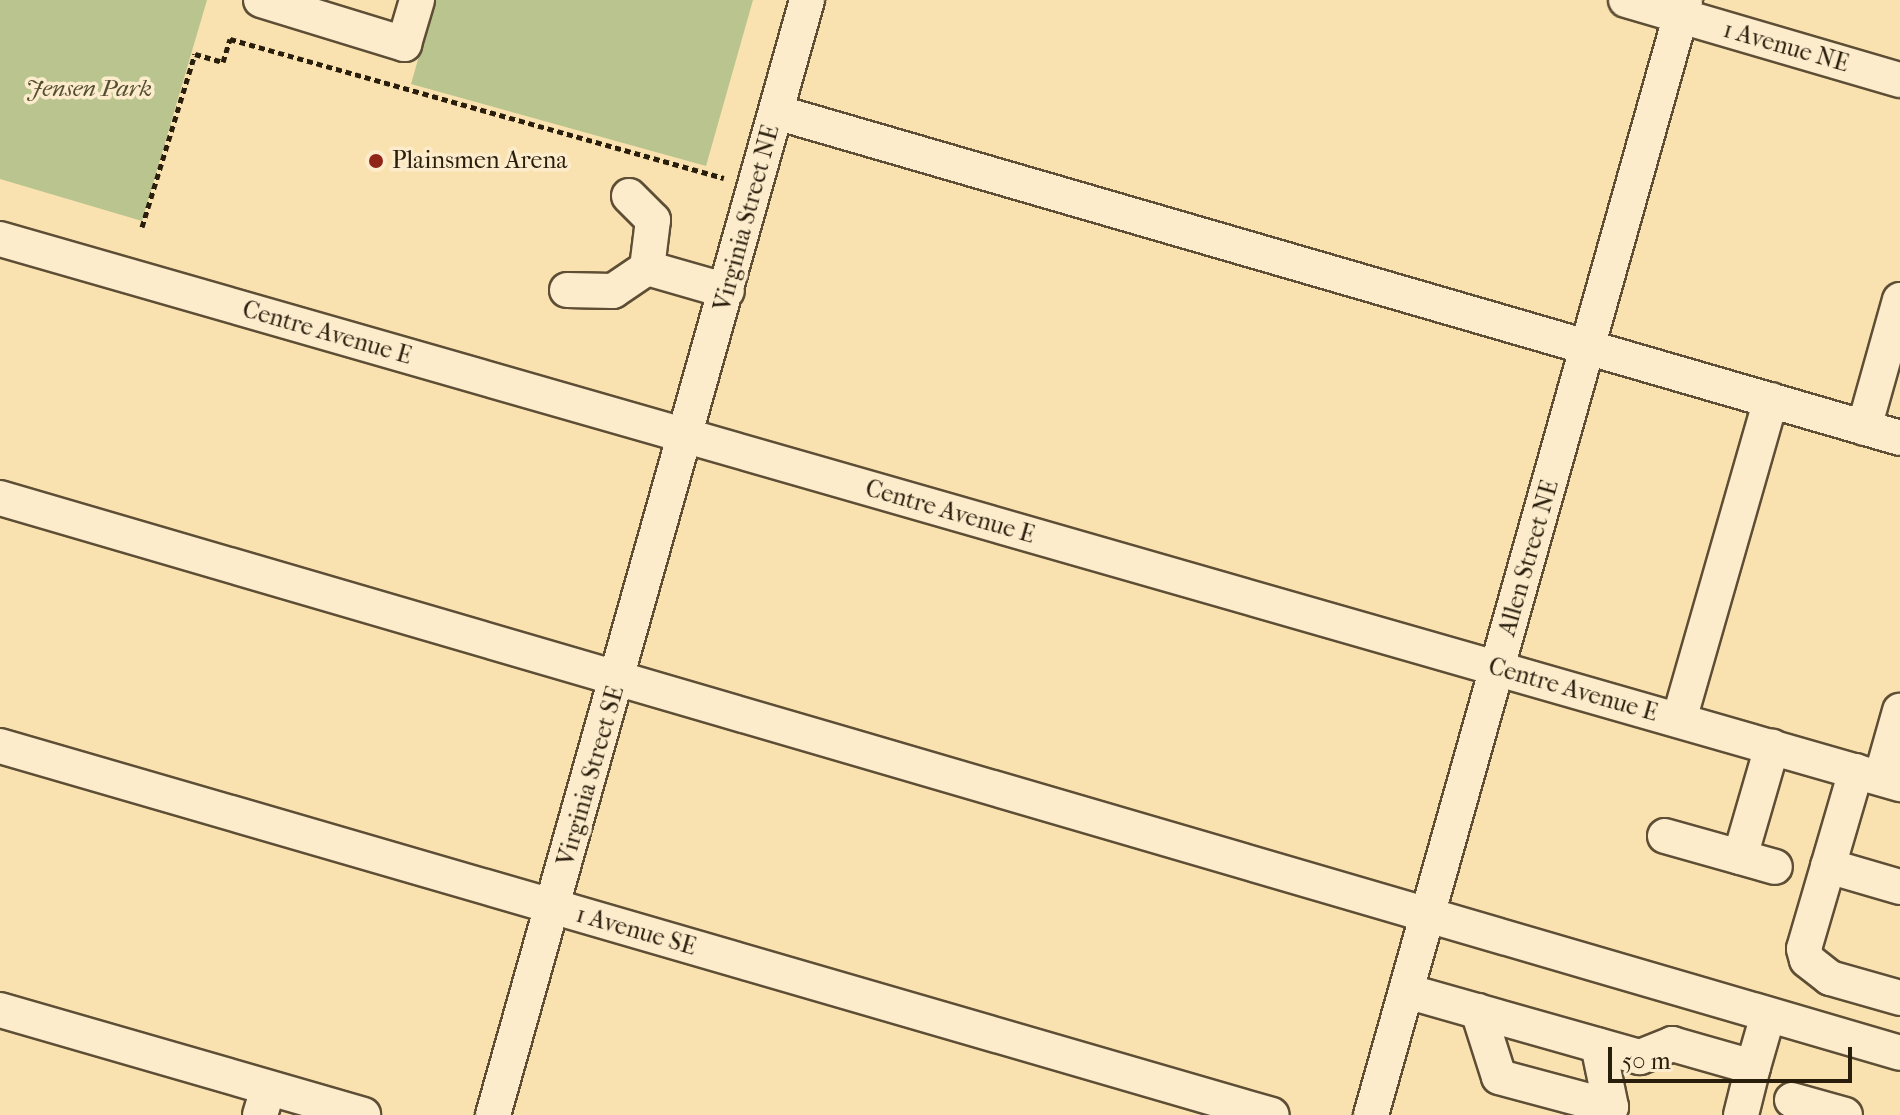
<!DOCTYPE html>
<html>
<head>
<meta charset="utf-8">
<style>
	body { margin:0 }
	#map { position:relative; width:1900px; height:1115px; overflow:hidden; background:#fae2b0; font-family:"IM FELL French Canon",serif }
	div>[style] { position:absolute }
	.green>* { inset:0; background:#b9c48f }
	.path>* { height:5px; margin-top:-2.5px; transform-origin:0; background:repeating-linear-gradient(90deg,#291d0c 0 6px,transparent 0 10px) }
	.roads { filter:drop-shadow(2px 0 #5d4e35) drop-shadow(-2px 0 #5d4e35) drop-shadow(0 2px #5d4e35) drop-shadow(0 -2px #5d4e35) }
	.minor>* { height:34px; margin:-17px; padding:0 17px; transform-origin:17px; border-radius:17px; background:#fceccc }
	.dots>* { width:22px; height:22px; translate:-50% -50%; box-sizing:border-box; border:4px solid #fceccc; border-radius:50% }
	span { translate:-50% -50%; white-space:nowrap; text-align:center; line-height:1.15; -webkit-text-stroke:7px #fceccc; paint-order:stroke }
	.street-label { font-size:24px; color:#291d0c }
	.park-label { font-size:24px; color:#544f33; font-style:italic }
	.poi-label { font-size:24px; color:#291d0c }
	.left { translate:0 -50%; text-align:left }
	.scale { position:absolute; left:1608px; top:1047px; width:244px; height:36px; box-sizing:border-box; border:4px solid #291d0c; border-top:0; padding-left:10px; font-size:24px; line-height:28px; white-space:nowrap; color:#291d0c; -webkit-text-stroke:6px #fceccc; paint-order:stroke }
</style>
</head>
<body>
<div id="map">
	<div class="green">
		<i style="clip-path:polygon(0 0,207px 0,142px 221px,0 179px)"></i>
		<i style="clip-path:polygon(435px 0,753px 0,706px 166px,411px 84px)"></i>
	</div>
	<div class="path">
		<i style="left:142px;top:227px;width:181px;rotate:-73deg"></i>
		<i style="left:195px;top:54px;width:29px;rotate:16deg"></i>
		<i style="left:223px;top:62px;width:24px;rotate:-73deg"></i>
		<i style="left:230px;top:39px;width:513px;rotate:15.72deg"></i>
	</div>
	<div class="roads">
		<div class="minor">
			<i style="left:261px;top:0;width:150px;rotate:17.1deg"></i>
			<i style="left:404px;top:44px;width:46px;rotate:-73.5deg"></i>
			<i style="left:1626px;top:0;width:285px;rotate:16.3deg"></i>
			<i style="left:776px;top:112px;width:1170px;rotate:16.17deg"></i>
			<i style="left:629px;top:196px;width:34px;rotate:45deg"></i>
			<i style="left:653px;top:220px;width:48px;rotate:97.1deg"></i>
			<i style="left:0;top:239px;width:1977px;rotate:16.01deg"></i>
			<i style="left:567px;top:290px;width:46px;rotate:1.2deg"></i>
			<i style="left:613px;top:291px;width:41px;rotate:-34.1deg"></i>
			<i style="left:647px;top:268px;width:83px;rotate:16deg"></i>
			<i style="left:1864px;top:428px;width:133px;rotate:-74.3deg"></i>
			<i style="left:0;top:498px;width:1979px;rotate:16.28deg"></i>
			<i style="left:1679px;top:720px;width:333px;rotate:-74deg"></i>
			<i style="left:0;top:746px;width:1324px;rotate:16.18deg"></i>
			<i style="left:1856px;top:771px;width:185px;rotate:106.3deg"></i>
			<i style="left:1804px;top:949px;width:11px;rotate:75deg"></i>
			<i style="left:1807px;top:960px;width:29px;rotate:38deg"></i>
			<i style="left:1830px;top:978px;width:73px;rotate:15.9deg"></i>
			<i style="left:1881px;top:778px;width:70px;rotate:-74.2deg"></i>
			<i style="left:1665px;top:836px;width:114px;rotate:15.7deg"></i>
			<i style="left:1740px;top:857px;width:115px;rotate:-73.8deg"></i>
			<i style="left:1828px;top:866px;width:75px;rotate:16.3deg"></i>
			<i style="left:1406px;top:991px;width:243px;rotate:15.8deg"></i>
			<i style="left:1640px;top:1057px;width:35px;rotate:-22deg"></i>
			<i style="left:1672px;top:1044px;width:84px;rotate:15.9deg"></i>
			<i style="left:1753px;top:1067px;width:54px;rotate:-73.9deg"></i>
			<i style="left:0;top:1010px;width:378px;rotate:16.1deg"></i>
			<i style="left:1478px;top:1011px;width:69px;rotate:72.3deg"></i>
			<i style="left:1499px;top:1077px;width:116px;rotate:15deg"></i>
			<i style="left:1611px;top:1107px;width:63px;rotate:-101.8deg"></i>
			<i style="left:1792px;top:1100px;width:55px;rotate:15.8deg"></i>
			<i style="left:260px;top:1115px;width:28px;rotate:-73deg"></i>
			<i style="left:493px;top:1115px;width:1158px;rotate:-74.27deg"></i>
			<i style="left:1371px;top:1115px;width:1158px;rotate:-74.27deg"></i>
			<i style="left:1741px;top:1115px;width:49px;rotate:-76deg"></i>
		</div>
	</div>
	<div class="dots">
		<i style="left:376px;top:161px;background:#8f2418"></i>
	</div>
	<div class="street-label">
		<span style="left:1786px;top:47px;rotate:16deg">1 Avenue NE</span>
		<span style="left:747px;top:218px;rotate:-75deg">Virginia Street NE</span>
		<span style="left:327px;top:333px;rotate:16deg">Centre Avenue E</span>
		<span style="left:950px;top:512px;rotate:16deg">Centre Avenue E</span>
		<span style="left:1529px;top:558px;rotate:-74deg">Allen Street NE</span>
		<span style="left:1573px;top:690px;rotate:16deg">Centre Avenue E</span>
		<span style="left:591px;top:776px;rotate:-74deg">Virginia Street SE</span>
		<span style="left:636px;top:931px;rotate:16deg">1 Avenue SE</span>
	</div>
	<div class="park-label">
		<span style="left:89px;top:89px">Jensen Park</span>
	</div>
	<div class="poi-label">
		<span class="left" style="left:392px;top:161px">Plainsmen Arena</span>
	</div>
	<div class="scale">50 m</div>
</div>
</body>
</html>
